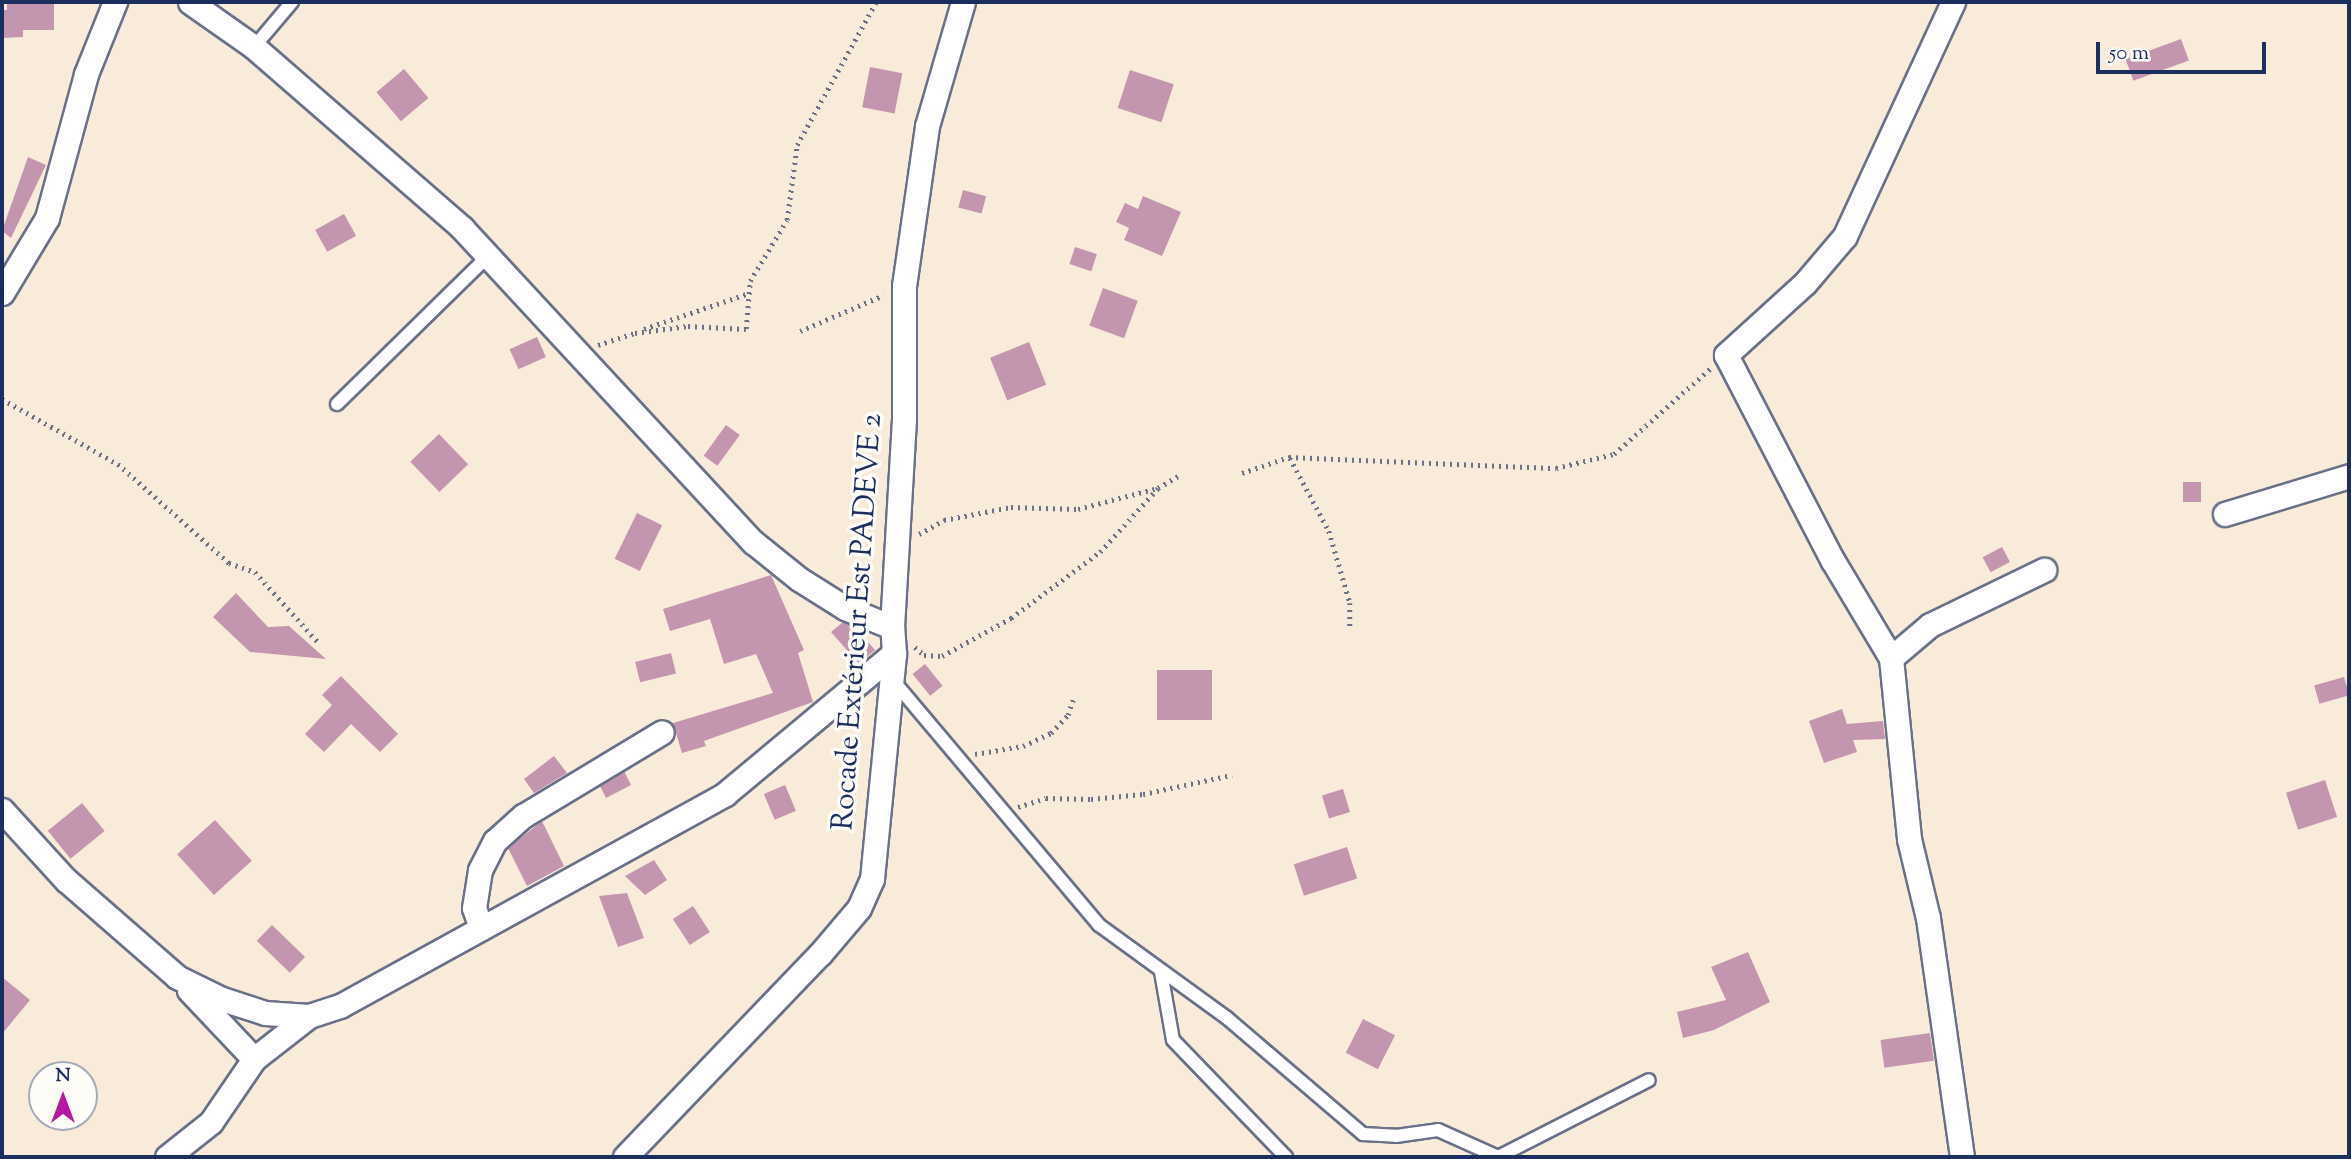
<!DOCTYPE html>
<html>
<head>
<meta charset="utf-8">
<style>
	body { margin:0 }
	#map { position:relative; width:2351px; height:1159px; overflow:hidden; background:#f9ebd9; font-family:"Sorts Mill Goudy",serif }
	div>[style] { position:absolute }
	.building>* { inset:0; background:#c495af; transform-origin:0 0 }
	.path>* { height:4.5px; margin-top:-2.25px; transform-origin:0; background:repeating-linear-gradient(90deg,#697189 0 2px,transparent 0 7px) }
	.roads { filter:drop-shadow(2px 0 #697189) drop-shadow(-2px 0 #697189) drop-shadow(0 2px #697189) drop-shadow(0 -2px #697189) }
	.lane>* { height:12px; margin:-6px; padding:0 6px; transform-origin:6px; border-radius:6px; background:#fff }
	.street>* { height:23px; margin:-11.5px; padding:0 11.5px; transform-origin:11.5px; border-radius:11.5px; background:#fff }
	span { translate:-50% -50%; white-space:nowrap; text-align:center; line-height:1.15; -webkit-text-stroke:7px #fdfcf7; paint-order:stroke }
	.street-label { font-size:30px; color:#1b2f5e }
	.frame { position:absolute; inset:0; border:4px solid #1b2f5e; pointer-events:none }
	.north { position:absolute; left:28px; top:1061px; width:70px; height:70px; box-sizing:border-box; background:#fdfcf7; border:2px solid #a3aaba; border-radius:50%; rotate:0deg; font-size:19px; font-weight:700; line-height:28px; text-align:center; color:#1b2f5e }
	.north::after { content:''; display:block; margin:auto; width:24px; height:32px; background:#b5179e; clip-path:polygon(50% 0,100% 100%,50% 72%,0 100%) }
	.scale { position:absolute; left:2096px; top:42px; width:170px; height:32px; box-sizing:border-box; border:4px solid #1b2f5e; border-top:0; padding-left:9px; font-size:21px; line-height:24px; white-space:nowrap; color:#1b2f5e; -webkit-text-stroke:5px #fdfcf7; paint-order:stroke }
</style>
</head>
<body>
<div id="map">
	<div class="building">
		<i style="clip-path:polygon(7px 2px,54px 2px,54px 30px,23px 30px,23px 37px,2px 38px,2px 10px,7px 10px)"></i>
		<i style="left:2181px;top:39px;width:23px;height:59px;rotate:70deg"></i>
		<i style="left:870px;top:67px;width:33px;height:41px;rotate:11deg"></i>
		<i style="left:404px;top:69px;width:38px;height:36px;rotate:50deg"></i>
		<i style="left:1130px;top:70px;width:46px;height:40px;rotate:18deg"></i>
		<i style="clip-path:polygon(28px 157px,46px 165px,11px 238px,2px 231px)"></i>
		<i style="left:963px;top:190px;width:24px;height:18px;rotate:15deg"></i>
		<i style="clip-path:polygon(1143px 196px,1181px 212px,1162px 256px,1124px 240px,1129px 228px,1116px 222px,1125px 203px,1138px 209px)"></i>
		<i style="left:344px;top:214px;width:25px;height:33px;rotate:61deg"></i>
		<i style="left:1075px;top:247px;width:23px;height:18px;rotate:18deg"></i>
		<i style="left:1103px;top:288px;width:37px;height:40px;rotate:20deg"></i>
		<i style="left:537px;top:337px;width:22px;height:30px;rotate:66deg"></i>
		<i style="left:1029px;top:342px;width:46px;height:42px;rotate:68deg"></i>
		<i style="left:726px;top:425px;width:17px;height:38px;rotate:36deg"></i>
		<i style="left:439px;top:434px;width:42px;height:40px;rotate:46deg"></i>
		<i style="left:2183px;top:482px;width:18px;height:20px"></i>
		<i style="left:637px;top:513px;width:28px;height:51px;rotate:26deg"></i>
		<i style="left:2002px;top:547px;width:17px;height:22px;rotate:62deg"></i>
		<i style="clip-path:polygon(771px 575px,804px 650px,798px 653px,813px 702px,704px 741px,706px 746px,682px 753px,673px 723px,773px 693px,756px 654px,724px 664px,710px 619px,670px 631px,663px 609px)"></i>
		<i style="clip-path:polygon(236px 593px,268px 627px,289px 626px,326px 659px,250px 652px,213px 617px)"></i>
		<i style="clip-path:polygon(843px 622px,855px 627px,875px 650px,859px 664px,831px 632px)"></i>
		<i style="left:671px;top:653px;width:21px;height:37px;rotate:76deg"></i>
		<i style="left:925px;top:664px;width:28px;height:16px;rotate:51deg"></i>
		<i style="left:1212px;top:670px;width:50px;height:55px;rotate:90deg"></i>
		<i style="clip-path:polygon(341px 676px,398px 734px,380px 752px,351px 724px,324px 752px,305px 734px,332px 705px,322px 695px)"></i>
		<i style="left:2344px;top:677px;width:19px;height:31px;rotate:74deg"></i>
		<i style="clip-path:polygon(1842px 709px,1847px 724px,1883px 721px,1885px 739px,1853px 740px,1857px 752px,1824px 763px,1809px 721px)"></i>
		<i style="clip-path:polygon(554px 756px,567px 773px,534px 793px,524px 779px)"></i>
		<i style="clip-path:polygon(624px 771px,631px 785px,606px 798px,600px 786px)"></i>
		<i style="left:2325px;top:780px;width:39px;height:41px;rotate:72deg"></i>
		<i style="left:785px;top:785px;width:28px;height:23px;rotate:67deg"></i>
		<i style="left:1343px;top:789px;width:24px;height:22px;rotate:73deg"></i>
		<i style="left:82px;top:803px;width:36px;height:44px;rotate:51deg"></i>
		<i style="left:215px;top:820px;width:55px;height:51px;rotate:48deg"></i>
		<i style="clip-path:polygon(542px 821px,564px 866px,527px 886px,508px 848px)"></i>
		<i style="left:1347px;top:847px;width:33px;height:56px;rotate:72deg"></i>
		<i style="clip-path:polygon(654px 860px,667px 880px,645px 895px,625px 876px)"></i>
		<i style="clip-path:polygon(627px 893px,644px 938px,618px 947px,599px 896px)"></i>
		<i style="left:693px;top:906px;width:31px;height:24px;rotate:57deg"></i>
		<i style="left:272px;top:925px;width:46px;height:22px;rotate:44deg"></i>
		<i style="clip-path:polygon(1748px 952px,1770px 1002px,1714px 1030px,1683px 1038px,1677px 1012px,1726px 1000px,1711px 967px)"></i>
		<i style="clip-path:polygon(2px 977px,30px 1000px,2px 1034px)"></i>
		<i style="left:1363px;top:1019px;width:36px;height:38px;rotate:27deg"></i>
		<i style="left:1930px;top:1033px;width:28px;height:50px;rotate:82deg"></i>
	</div>
	<div class="path">
		<i style="left:644px;top:329px;width:111px;rotate:-18.9deg"></i>
		<i style="left:800px;top:331px;width:91px;rotate:-23.2deg"></i>
		<i style="left:598px;top:345px;width:39px;rotate:-18deg"></i>
		<i style="left:635px;top:333px;width:53px;rotate:-7.5deg"></i>
		<i style="left:688px;top:326px;width:58px;rotate:3deg"></i>
		<i style="left:746px;top:329px;width:48px;rotate:-85.2deg"></i>
		<i style="left:750px;top:281px;width:71px;rotate:-58.8deg"></i>
		<i style="left:787px;top:220px;width:76px;rotate:-82.4deg"></i>
		<i style="left:797px;top:145px;width:163px;rotate:-61.1deg"></i>
		<i style="left:2px;top:399px;width:133px;rotate:29.3deg"></i>
		<i style="left:118px;top:464px;width:149px;rotate:41.7deg"></i>
		<i style="left:229px;top:563px;width:28px;rotate:19deg"></i>
		<i style="left:255px;top:572px;width:94px;rotate:48deg"></i>
		<i style="left:1290px;top:458px;width:83px;rotate:61.9deg"></i>
		<i style="left:1329px;top:531px;width:75px;rotate:73.7deg"></i>
		<i style="left:1350px;top:603px;width:27px;rotate:90deg"></i>
		<i style="left:1242px;top:473px;width:50px;rotate:-18.8deg"></i>
		<i style="left:1289px;top:457px;width:267px;rotate:2.4deg"></i>
		<i style="left:1556px;top:468px;width:60px;rotate:-13.6deg"></i>
		<i style="left:1614px;top:454px;width:130px;rotate:-41.6deg"></i>
		<i style="left:919px;top:534px;width:29px;rotate:-29deg"></i>
		<i style="left:944px;top:520px;width:68px;rotate:-11deg"></i>
		<i style="left:1011px;top:507px;width:67px;rotate:1.7deg"></i>
		<i style="left:1078px;top:509px;width:83px;rotate:-14.7deg"></i>
		<i style="left:1158px;top:488px;width:26px;rotate:-31deg"></i>
		<i style="left:915px;top:647px;width:12px;rotate:42deg"></i>
		<i style="left:924px;top:655px;width:18px;rotate:3deg"></i>
		<i style="left:942px;top:656px;width:79px;rotate:-28.8deg"></i>
		<i style="left:1011px;top:618px;width:111px;rotate:-36.6deg"></i>
		<i style="left:1100px;top:552px;width:86px;rotate:-47.8deg"></i>
		<i style="left:975px;top:754px;width:49px;rotate:-9.5deg"></i>
		<i style="left:1023px;top:746px;width:31px;rotate:-25deg"></i>
		<i style="left:1051px;top:733px;width:25px;rotate:-47deg"></i>
		<i style="left:1068px;top:715px;width:16px;rotate:-72deg"></i>
		<i style="left:1018px;top:807px;width:29px;rotate:-18deg"></i>
		<i style="left:1046px;top:798px;width:45px;rotate:1.3deg"></i>
		<i style="left:1091px;top:799px;width:52px;rotate:-5.5deg"></i>
		<i style="left:1143px;top:794px;width:91px;rotate:-12.1deg"></i>
	</div>
	<div class="roads">
		<div class="lane">
			<i style="left:254px;top:47px;width:59px;rotate:-49.8deg"></i>
			<i style="left:337px;top:404px;width:210px;rotate:-44.4deg"></i>
			<i style="left:891px;top:678px;width:323px;rotate:49.9deg"></i>
			<i style="left:1099px;top:925px;width:158px;rotate:36deg"></i>
			<i style="left:1227px;top:1018px;width:179px;rotate:40.5deg"></i>
			<i style="left:1363px;top:1134px;width:33px;rotate:3deg"></i>
			<i style="left:1396px;top:1136px;width:42px;rotate:-8.1deg"></i>
			<i style="left:1438px;top:1130px;width:66px;rotate:24.2deg"></i>
			<i style="left:1498px;top:1157px;width:169px;rotate:-27deg"></i>
			<i style="left:1161px;top:972px;width:69px;rotate:80deg"></i>
			<i style="left:1173px;top:1040px;width:163px;rotate:46deg"></i>
		</div>
		<div class="street">
			<i style="left:190px;top:2px;width:78px;rotate:35.1deg"></i>
			<i style="left:254px;top:47px;width:276px;rotate:41deg"></i>
			<i style="left:462px;top:228px;width:428px;rotate:47.2deg"></i>
			<i style="left:753px;top:542px;width:59px;rotate:38.8deg"></i>
			<i style="left:799px;top:579px;width:54px;rotate:32.2deg"></i>
			<i style="left:845px;top:608px;width:51px;rotate:22deg"></i>
			<i style="left:1953px;top:2px;width:258px;rotate:114.8deg"></i>
			<i style="left:1845px;top:236px;width:62px;rotate:130.4deg"></i>
			<i style="left:1805px;top:283px;width:107px;rotate:137.7deg"></i>
			<i style="left:1726px;top:355px;width:232px;rotate:62.6deg"></i>
			<i style="left:1833px;top:561px;width:113px;rotate:59.1deg"></i>
			<i style="left:1891px;top:658px;width:182px;rotate:84.3deg"></i>
			<i style="left:1909px;top:839px;width:81px;rotate:76.5deg"></i>
			<i style="left:1928px;top:918px;width:241px;rotate:81.9deg"></i>
			<i style="left:2px;top:293px;width:87px;rotate:-59deg"></i>
			<i style="left:47px;top:218px;width:149px;rotate:-74.8deg"></i>
			<i style="left:86px;top:74px;width:78px;rotate:-68.1deg"></i>
			<i style="left:2225px;top:514px;width:130px;rotate:-17deg"></i>
			<i style="left:1891px;top:658px;width:51px;rotate:-40.2deg"></i>
			<i style="left:1930px;top:625px;width:127px;rotate:-25.8deg"></i>
			<i style="left:2px;top:810px;width:95px;rotate:47.6deg"></i>
			<i style="left:66px;top:880px;width:147px;rotate:41.1deg"></i>
			<i style="left:177px;top:977px;width:50px;rotate:26.1deg"></i>
			<i style="left:222px;top:999px;width:45px;rotate:18deg"></i>
			<i style="left:265px;top:1013px;width:44px;rotate:3.9deg"></i>
			<i style="left:309px;top:1016px;width:33px;rotate:-18deg"></i>
			<i style="left:340px;top:1006px;width:440px;rotate:-28.8deg"></i>
			<i style="left:725px;top:794px;width:220px;rotate:-39.8deg"></i>
			<i style="left:481px;top:928px;width:21px;rotate:-109deg"></i>
			<i style="left:474px;top:908px;width:38px;rotate:-81deg"></i>
			<i style="left:480px;top:870px;width:33px;rotate:-63deg"></i>
			<i style="left:495px;top:841px;width:38px;rotate:-42deg"></i>
			<i style="left:523px;top:816px;width:162px;rotate:-31.1deg"></i>
			<i style="left:189px;top:990px;width:95px;rotate:46.7deg"></i>
			<i style="left:167px;top:1157px;width:56px;rotate:-38.5deg"></i>
			<i style="left:211px;top:1122px;width:76px;rotate:-55.7deg"></i>
			<i style="left:254px;top:1059px;width:70px;rotate:-38deg"></i>
			<i style="left:625px;top:1157px;width:281px;rotate:-46.2deg"></i>
			<i style="left:820px;top:954px;width:60px;rotate:-49.7deg"></i>
			<i style="left:859px;top:908px;width:32px;rotate:-66deg"></i>
			<i style="left:872px;top:879px;width:227px;rotate:-84.4deg"></i>
			<i style="left:894px;top:653px;width:26px;rotate:-94deg"></i>
			<i style="left:892px;top:627px;width:208px;rotate:-86.7deg"></i>
			<i style="left:904px;top:419px;width:133px;rotate:-90deg"></i>
			<i style="left:904px;top:286px;width:162px;rotate:-81.8deg"></i>
			<i style="left:927px;top:126px;width:129px;rotate:-73.8deg"></i>
		</div>
	</div>
	<div class="street-label">
		<span style="left:859px;top:622px;rotate:-86deg">Rocade Extérieur Est PADEVE 2</span>
	</div>
	<div class="frame"></div>
	<div class="north">N</div>
	<div class="scale">50 m</div>
</div>
</body>
</html>
